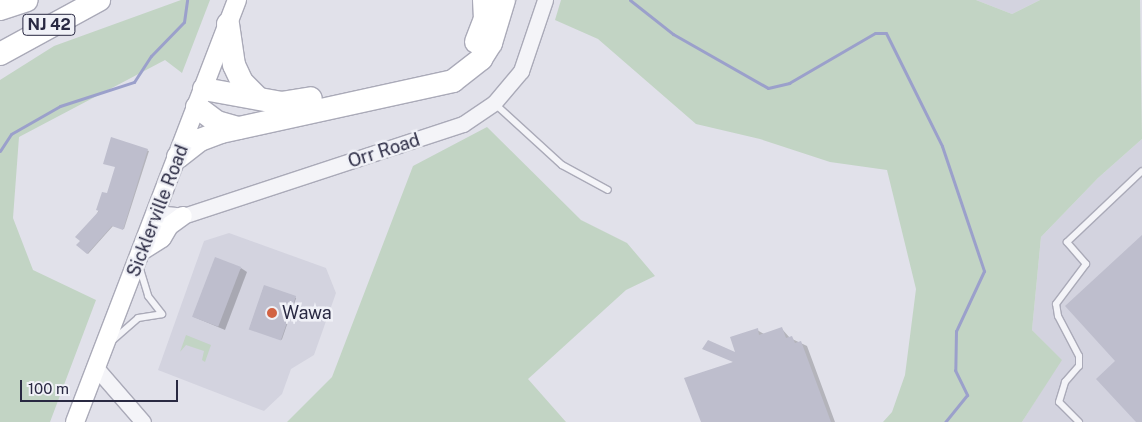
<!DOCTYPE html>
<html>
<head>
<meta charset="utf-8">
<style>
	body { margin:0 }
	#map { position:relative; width:1142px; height:422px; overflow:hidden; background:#e1e1ea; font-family:"Public Sans",sans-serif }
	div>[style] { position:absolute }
	.built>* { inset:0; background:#d3d3df }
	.green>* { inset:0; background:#c2d4c4 }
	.shadow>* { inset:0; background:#0003; transform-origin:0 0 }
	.stream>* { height:3px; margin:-1.5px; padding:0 1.5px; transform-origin:1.5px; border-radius:1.5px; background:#9ba0cb }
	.building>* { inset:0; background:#bebecd; transform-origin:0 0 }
	.roads { filter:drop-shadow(1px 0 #aaaab8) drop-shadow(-1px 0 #aaaab8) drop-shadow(0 1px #aaaab8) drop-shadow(0 -1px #aaaab8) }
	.service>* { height:6px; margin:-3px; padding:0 3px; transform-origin:3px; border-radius:3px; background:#f4f4f8 }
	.tertiary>* { height:15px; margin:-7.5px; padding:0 7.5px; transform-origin:7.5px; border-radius:7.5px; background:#f4f4f8 }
	.secondary>* { height:18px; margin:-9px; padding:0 9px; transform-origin:9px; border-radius:9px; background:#fff }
	.motorway>* { height:22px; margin:-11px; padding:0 11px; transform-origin:11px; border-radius:11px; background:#fff }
	.dots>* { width:14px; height:14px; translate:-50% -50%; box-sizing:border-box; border:2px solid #f0f1f7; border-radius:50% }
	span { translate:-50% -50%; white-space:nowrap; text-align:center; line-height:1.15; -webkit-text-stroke:5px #f0f1f7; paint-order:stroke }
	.shield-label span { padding:1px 4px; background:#f0f1f7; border:1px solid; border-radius:4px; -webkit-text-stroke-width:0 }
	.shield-label { font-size:16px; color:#292942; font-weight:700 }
	.street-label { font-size:18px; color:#292942 }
	.poi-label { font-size:18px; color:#292942 }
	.left { translate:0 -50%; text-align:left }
	.scale { position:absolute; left:20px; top:380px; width:158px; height:22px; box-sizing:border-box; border:2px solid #292942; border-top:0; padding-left:6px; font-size:15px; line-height:18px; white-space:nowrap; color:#292942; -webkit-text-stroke:4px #f0f1f7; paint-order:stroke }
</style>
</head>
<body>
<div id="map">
	<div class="built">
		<i style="clip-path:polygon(976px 0,1040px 0,1012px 14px)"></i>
		<i style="clip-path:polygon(1142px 139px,1142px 422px,1022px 422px,1061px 360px,1032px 330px,1041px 237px,1098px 178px)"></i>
		<i style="clip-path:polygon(229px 233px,326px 268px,336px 293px,314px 355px,291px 369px,282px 394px,264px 411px,158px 370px,204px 241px)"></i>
	</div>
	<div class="green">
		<i style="clip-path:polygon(181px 0,210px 0,182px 73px,165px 60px,19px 137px,13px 218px,33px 270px,96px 300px,50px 422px,0 422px,0 80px,54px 46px)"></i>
		<i style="clip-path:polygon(561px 0,976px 0,1012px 14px,1040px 0,1140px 0,1142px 139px,1098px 178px,1041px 237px,1032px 330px,1062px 360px,1022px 422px,883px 422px,892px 412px,905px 375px,916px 289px,887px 170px,830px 162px,760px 139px,696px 124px,598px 39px,555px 20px)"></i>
		<i style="clip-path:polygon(487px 127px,581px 220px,627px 243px,655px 276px,626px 290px,528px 379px,566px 422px,287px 422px,332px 377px,413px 166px)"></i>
		<i style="clip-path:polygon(186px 335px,211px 345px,205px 362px,202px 360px,204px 351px,186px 345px,180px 352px)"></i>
	</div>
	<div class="shadow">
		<i style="clip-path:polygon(112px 139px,149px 151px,124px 229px,113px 226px,88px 254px,78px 245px,108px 195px,117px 167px)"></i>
		<i style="clip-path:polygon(241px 268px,247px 272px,225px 330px,194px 317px)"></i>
		<i style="left:264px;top:287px;width:34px;height:44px;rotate:19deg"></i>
		<i style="clip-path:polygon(782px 329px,790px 338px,807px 346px,835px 422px,702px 422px,737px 354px,757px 330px,764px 334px)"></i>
	</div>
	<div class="stream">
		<i style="left:630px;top:0;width:55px;rotate:38.3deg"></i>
		<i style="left:673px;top:34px;width:109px;rotate:29.6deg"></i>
		<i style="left:768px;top:88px;width:22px;rotate:-13deg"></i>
		<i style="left:789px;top:83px;width:99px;rotate:-30.2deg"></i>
		<i style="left:875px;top:33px;width:11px"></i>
		<i style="left:886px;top:33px;width:126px;rotate:63.6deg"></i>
		<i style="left:942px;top:146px;width:132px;rotate:71.4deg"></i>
		<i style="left:984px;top:271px;width:66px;rotate:115deg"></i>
		<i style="left:956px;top:331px;width:39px;rotate:91deg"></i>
		<i style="left:955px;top:370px;width:28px;rotate:64deg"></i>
		<i style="left:967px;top:395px;width:35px;rotate:129deg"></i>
		<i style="left:0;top:151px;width:20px;rotate:-57deg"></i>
		<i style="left:11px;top:134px;width:56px;rotate:-29.7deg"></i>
		<i style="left:60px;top:106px;width:78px;rotate:-18deg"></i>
		<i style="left:134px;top:82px;width:31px;rotate:-57deg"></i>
		<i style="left:151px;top:56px;width:47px;rotate:-45.9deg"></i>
		<i style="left:184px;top:22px;width:22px;rotate:-82deg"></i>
	</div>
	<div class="building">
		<i style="clip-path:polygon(111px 137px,148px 149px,123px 230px,112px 226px,87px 254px,76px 245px,80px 241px,75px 237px,99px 211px,96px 210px,102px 192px,107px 193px,115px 167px,103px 164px)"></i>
		<i style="clip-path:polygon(1142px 235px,1142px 422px,1136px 422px,1096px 379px,1115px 361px,1065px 306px)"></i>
		<i style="left:215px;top:257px;width:28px;height:64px;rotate:21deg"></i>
		<i style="left:264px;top:285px;width:34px;height:47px;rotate:19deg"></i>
		<i style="clip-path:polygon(782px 327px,786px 338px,792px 336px,795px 343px,801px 341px,831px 422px,701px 422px,684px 378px,733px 362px,702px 349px,708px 340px,735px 352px,730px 337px,758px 328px,759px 335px)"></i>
	</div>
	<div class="roads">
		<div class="service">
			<i style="left:494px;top:103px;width:92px;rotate:42.4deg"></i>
			<i style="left:562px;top:165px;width:52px;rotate:28.5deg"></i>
			<i style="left:140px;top:269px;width:28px;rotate:73deg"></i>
			<i style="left:148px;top:296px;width:23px;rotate:52deg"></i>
			<i style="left:113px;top:340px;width:33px;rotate:-41deg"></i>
			<i style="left:138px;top:318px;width:24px;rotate:-9deg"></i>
			<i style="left:1079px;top:422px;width:28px;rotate:-135deg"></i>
			<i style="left:1059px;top:402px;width:21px;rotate:-73deg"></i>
			<i style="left:1065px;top:382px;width:21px;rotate:-49deg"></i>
			<i style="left:1079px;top:366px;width:10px;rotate:-90deg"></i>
			<i style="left:1079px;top:356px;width:45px;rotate:-117.7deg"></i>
			<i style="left:1058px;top:316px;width:12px;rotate:-99deg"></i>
			<i style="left:1056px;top:304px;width:50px;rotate:-53.1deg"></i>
			<i style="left:1086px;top:264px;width:29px;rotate:-131deg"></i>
			<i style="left:1067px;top:242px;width:103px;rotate:-43.4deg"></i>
		</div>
		<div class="tertiary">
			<i style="left:156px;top:213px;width:27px;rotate:6deg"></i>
			<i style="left:183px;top:216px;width:295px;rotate:-18.2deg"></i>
			<i style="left:463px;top:124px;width:37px;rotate:-34deg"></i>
			<i style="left:494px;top:103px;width:42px;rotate:-49.8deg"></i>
			<i style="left:521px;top:71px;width:75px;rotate:-71.3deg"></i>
			<i style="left:97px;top:369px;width:70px;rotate:49deg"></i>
		</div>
		<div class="secondary">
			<i style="left:143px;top:250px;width:22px;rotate:-32deg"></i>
			<i style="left:162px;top:238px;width:14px;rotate:-60deg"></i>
			<i style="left:169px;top:226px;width:17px;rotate:-36deg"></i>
			<i style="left:75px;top:422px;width:452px;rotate:-69deg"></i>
		</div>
		<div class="motorway">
			<i style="left:0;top:9px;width:28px;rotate:-18deg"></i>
			<i style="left:228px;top:24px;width:41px;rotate:81.7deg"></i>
			<i style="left:234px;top:65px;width:19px;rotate:65deg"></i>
			<i style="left:242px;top:82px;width:23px;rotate:45deg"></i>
			<i style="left:476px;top:42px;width:25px;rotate:-69deg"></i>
			<i style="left:485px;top:19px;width:19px;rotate:-93deg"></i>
			<i style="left:0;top:54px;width:113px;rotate:-28.6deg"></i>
			<i style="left:204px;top:89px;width:78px;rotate:10.3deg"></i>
			<i style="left:281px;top:103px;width:30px;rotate:-9deg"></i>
			<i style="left:197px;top:107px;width:25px;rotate:37deg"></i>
			<i style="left:217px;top:122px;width:22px;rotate:16deg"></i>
			<i style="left:178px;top:157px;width:28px;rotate:-38deg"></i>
			<i style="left:200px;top:140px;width:22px;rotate:-21deg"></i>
			<i style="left:221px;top:132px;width:238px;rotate:-12.4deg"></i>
			<i style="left:453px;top:81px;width:36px;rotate:-38deg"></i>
			<i style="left:481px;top:59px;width:19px;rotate:-58deg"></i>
			<i style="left:491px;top:43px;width:45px;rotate:-73.2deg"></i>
		</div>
	</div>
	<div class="dots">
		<i style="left:272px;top:313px;background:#d26343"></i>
	</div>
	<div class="shield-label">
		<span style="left:49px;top:25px">NJ 42</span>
	</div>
	<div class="street-label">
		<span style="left:384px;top:151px;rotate:-18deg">Orr Road</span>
		<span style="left:158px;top:211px;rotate:-69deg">Sicklerville Road</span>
	</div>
	<div class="poi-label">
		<span class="left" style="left:282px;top:313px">Wawa</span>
	</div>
	<div class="scale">100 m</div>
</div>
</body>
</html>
